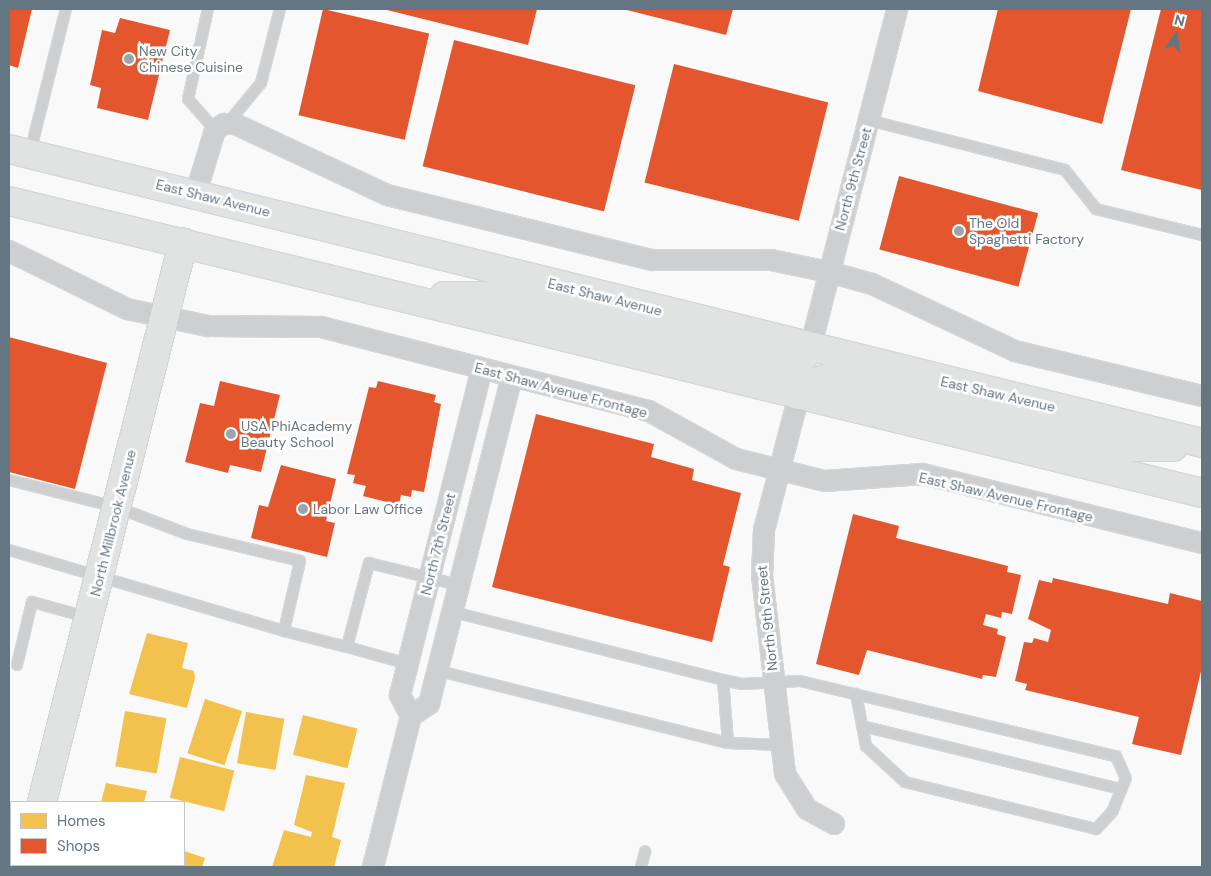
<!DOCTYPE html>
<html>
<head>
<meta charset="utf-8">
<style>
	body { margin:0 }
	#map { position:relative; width:1211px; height:876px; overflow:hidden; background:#f9f9f9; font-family:"DM Sans",sans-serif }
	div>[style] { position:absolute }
	.homes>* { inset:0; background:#f2c14e; transform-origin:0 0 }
	.shops>* { inset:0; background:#e4572e; transform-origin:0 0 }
	.roads { filter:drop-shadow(1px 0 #d5d6d7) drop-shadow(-1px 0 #d5d6d7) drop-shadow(0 1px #d5d6d7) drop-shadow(0 -1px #d5d6d7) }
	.lane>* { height:10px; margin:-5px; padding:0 5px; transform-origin:5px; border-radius:5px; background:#cecfd0 }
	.street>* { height:20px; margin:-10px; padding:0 10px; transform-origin:10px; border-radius:10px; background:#cecfd0 }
	.secondary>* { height:28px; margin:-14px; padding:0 14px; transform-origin:14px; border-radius:14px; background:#e1e2e2 }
	.primary>* { height:28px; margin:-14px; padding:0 14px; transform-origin:14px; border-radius:14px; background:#e1e2e2 }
	.dots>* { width:14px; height:14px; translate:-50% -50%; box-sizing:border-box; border:2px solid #fff; border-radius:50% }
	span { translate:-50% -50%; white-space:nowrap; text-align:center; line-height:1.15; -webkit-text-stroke:5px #fff; paint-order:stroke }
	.poi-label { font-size:14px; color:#657683 }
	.left { translate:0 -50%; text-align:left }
	.street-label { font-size:14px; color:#657683 }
	.frame { position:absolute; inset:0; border:10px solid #657683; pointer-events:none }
	.legend { position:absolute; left:10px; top:801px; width:175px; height:65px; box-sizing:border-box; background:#fff; border:1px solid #c1c8cd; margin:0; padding:6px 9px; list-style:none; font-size:15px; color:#657683 }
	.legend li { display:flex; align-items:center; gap:10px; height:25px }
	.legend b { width:25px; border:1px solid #c1c8cd }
	.north { position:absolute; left:1151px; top:10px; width:50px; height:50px; -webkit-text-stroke:4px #fff; paint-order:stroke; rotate:14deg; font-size:14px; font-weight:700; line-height:20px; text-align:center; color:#657683 }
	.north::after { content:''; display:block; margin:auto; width:18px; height:22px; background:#657683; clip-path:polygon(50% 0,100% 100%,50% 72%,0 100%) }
</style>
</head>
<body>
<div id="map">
	<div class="homes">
		<i style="clip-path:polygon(147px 633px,188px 643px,182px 668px,194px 671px,195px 678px,187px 708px,129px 694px)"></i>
		<i style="left:205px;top:699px;width:39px;height:57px;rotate:18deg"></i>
		<i style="left:125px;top:711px;width:42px;height:56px;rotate:10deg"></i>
		<i style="left:246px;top:712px;width:39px;height:52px;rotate:10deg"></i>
		<i style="left:303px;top:715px;width:56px;height:41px;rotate:14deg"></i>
		<i style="left:180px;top:757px;width:56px;height:42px;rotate:14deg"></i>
		<i style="clip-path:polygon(306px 775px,345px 783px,332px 837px,341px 840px,334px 867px,272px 867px,284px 830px,311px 837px,312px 832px,294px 825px)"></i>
		<i style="clip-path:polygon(106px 783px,147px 791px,144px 802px,101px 802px)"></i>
		<i style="clip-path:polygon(184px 851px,205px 858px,202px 867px,161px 867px,184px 865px)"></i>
		<i style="clip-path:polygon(86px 865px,134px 865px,141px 867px,85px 867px)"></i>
	</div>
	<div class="shops">
		<i style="clip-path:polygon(9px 9px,32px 9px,18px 68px,9px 65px)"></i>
		<i style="left:323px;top:9px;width:109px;height:109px;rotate:13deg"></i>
		<i style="clip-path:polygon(383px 9px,537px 9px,528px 45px)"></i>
		<i style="clip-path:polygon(623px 9px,733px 9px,726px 35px)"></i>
		<i style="clip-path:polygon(998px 9px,1131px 9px,1102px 124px,978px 91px)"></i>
		<i style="clip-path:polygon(1161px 9px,1202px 9px,1202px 190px,1121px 170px)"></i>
		<i style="clip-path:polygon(120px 18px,170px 30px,148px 120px,97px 108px,101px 88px,90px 85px,102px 30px,115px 33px)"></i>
		<i style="left:454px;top:40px;width:187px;height:130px;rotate:14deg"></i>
		<i style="left:674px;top:64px;width:159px;height:122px;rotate:14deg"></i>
		<i style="left:899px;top:176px;width:144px;height:76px;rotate:15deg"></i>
		<i style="clip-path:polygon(9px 337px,107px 363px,75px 489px,9px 472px)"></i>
		<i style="clip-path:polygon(220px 381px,280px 395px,261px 472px,230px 465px,228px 473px,185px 462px,200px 403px,214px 406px)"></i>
		<i style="clip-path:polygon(378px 381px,436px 395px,434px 402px,441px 404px,424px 492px,412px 490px,411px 497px,401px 495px,399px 505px,363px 496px,366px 486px,353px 483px,355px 475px,347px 474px,369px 387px,376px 388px)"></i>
		<i style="clip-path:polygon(536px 414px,654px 444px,651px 457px,694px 469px,692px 480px,741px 493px,723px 565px,730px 567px,712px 642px,492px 587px)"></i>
		<i style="clip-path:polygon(281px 465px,336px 479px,326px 521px,335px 523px,327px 557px,251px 538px,259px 505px,268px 507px)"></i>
		<i style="clip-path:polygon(853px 514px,899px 526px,896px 538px,1008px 566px,1007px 572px,1021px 575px,1012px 614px,1002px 612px,1001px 618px,986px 614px,983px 625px,998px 629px,997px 634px,1006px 637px,996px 677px,983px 675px,982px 679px,867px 650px,859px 675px,816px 664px)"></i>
		<i style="clip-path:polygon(1053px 578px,1168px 604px,1170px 593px,1202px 601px,1202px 667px,1181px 755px,1132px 744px,1139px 717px,1025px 690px,1027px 684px,1015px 681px,1024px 642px,1032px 643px,1034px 638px,1048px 642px,1051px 630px,1028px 619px,1039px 580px,1052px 583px)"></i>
	</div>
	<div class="roads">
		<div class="lane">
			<i style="left:208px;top:9px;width:92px;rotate:102.5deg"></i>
			<i style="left:188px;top:99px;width:41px;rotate:48.9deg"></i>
			<i style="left:868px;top:120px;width:203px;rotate:14.2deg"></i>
			<i style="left:1065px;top:170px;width:50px;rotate:51.5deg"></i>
			<i style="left:1096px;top:209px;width:109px;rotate:13.8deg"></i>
			<i style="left:228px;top:123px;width:52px;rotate:-50.5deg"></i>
			<i style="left:261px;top:83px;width:76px;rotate:-75.6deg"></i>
			<i style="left:30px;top:153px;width:148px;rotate:-76deg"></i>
			<i style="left:9px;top:480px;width:110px;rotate:14.2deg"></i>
			<i style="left:116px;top:507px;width:76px;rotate:20.8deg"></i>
			<i style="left:187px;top:534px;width:116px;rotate:13.4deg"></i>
			<i style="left:300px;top:561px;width:72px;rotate:102.9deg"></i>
			<i style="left:284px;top:631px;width:65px;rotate:14.3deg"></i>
			<i style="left:9px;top:550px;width:287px;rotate:16.4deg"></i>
			<i style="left:453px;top:612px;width:278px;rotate:14.1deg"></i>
			<i style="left:408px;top:664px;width:63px;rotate:-164.4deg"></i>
			<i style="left:347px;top:647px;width:87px;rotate:-75.3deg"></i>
			<i style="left:369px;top:563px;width:93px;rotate:13.7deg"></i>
			<i style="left:17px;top:665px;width:65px;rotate:-76.6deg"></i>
			<i style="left:32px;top:602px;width:57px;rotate:15.3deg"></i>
			<i style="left:439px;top:671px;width:298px;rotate:14deg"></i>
			<i style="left:862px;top:726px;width:267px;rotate:13.7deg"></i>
			<i style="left:781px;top:745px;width:53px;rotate:-177.8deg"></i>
			<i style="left:728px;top:743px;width:63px;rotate:-94.5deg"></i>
			<i style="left:723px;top:680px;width:19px;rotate:12deg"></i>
			<i style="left:742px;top:684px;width:58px;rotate:-3deg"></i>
			<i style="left:800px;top:681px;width:325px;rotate:13.4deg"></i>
			<i style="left:1116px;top:756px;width:24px;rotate:66deg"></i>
			<i style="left:1126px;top:778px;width:35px;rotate:112deg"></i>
			<i style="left:1113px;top:811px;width:25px;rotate:133deg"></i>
			<i style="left:1096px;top:829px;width:197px;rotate:-166.2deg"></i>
			<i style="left:905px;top:782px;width:53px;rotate:-137.3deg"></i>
			<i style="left:866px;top:746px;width:53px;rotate:-100.9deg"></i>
			<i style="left:9px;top:820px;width:2px"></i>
			<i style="left:641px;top:867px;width:16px;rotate:-75deg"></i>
		</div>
		<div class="street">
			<i style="left:196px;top:193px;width:66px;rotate:-73.2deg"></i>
			<i style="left:215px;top:130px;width:11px;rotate:-34deg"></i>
			<i style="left:224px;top:124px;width:11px"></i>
			<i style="left:235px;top:124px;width:168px;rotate:25deg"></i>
			<i style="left:387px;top:195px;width:273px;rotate:13.8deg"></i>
			<i style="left:652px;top:260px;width:119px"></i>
			<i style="left:771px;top:260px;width:59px;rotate:11.7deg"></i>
			<i style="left:829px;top:272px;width:45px;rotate:15.6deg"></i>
			<i style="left:872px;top:284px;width:158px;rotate:25.1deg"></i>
			<i style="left:1015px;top:351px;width:192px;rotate:13.5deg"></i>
			<i style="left:9px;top:251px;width:131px;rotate:26.2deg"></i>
			<i style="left:127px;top:309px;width:83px;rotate:11.9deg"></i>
			<i style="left:208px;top:326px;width:113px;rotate:0.5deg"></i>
			<i style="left:321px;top:327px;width:339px;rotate:14.4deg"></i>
			<i style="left:649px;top:411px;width:99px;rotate:28.9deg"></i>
			<i style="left:736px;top:459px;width:92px;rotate:13.9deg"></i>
			<i style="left:825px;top:481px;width:98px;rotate:-4.1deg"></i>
			<i style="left:923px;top:474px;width:287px;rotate:13.9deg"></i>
			<i style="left:810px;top:349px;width:351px;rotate:-75.6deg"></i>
			<i style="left:799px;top:395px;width:139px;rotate:104.5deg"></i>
			<i style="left:764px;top:530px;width:45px;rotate:92.5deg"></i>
			<i style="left:762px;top:575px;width:200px;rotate:83.4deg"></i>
			<i style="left:785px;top:774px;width:41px;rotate:57.8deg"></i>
			<i style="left:807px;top:809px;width:31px;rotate:29deg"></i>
			<i style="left:411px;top:716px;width:24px;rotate:-118deg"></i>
			<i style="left:400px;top:695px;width:336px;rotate:-75.9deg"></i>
			<i style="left:373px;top:867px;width:156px;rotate:-75.9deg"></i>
			<i style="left:411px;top:716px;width:22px;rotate:-34deg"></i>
			<i style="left:429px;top:704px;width:337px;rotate:-75.8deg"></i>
		</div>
		<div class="secondary">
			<i style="left:42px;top:802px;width:577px;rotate:-75.84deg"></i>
			<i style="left:26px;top:867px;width:2px;rotate:-90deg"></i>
		</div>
		<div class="primary">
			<i style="left:9px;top:149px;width:1229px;rotate:13.84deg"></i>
			<i style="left:9px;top:201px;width:1228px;rotate:13.75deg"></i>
			<i style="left:444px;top:296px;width:55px"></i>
			<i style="left:499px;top:296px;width:283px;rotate:14.1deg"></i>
			<i style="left:773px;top:365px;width:23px;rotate:-2deg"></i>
			<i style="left:796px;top:364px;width:21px;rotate:-47deg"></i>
			<i style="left:799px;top:395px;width:16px;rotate:-47deg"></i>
			<i style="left:810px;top:383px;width:24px;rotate:-15deg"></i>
			<i style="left:833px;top:377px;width:293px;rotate:13.8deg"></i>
			<i style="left:1118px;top:447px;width:55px"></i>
		</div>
	</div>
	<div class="dots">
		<i style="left:129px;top:59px;background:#99a4ac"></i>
		<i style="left:959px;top:231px;background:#99a4ac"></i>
		<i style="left:231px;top:434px;background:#99a4ac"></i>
		<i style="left:303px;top:509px;background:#99a4ac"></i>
	</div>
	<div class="poi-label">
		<span class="left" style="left:139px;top:59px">New City<br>Chinese Cuisine</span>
		<span class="left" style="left:969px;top:231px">The Old<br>Spaghetti Factory</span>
		<span class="left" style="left:241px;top:434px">USA PhiAcademy<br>Beauty School</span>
		<span class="left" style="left:313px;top:509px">Labor Law Office</span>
	</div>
	<div class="street-label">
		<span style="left:853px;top:179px;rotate:-75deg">North 9th Street</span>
		<span style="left:213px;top:198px;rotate:14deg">East Shaw Avenue</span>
		<span style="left:605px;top:297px;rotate:14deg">East Shaw Avenue</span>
		<span style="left:561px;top:390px;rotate:15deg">East Shaw Avenue Frontage</span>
		<span style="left:998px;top:394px;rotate:13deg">East Shaw Avenue</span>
		<span style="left:1006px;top:497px;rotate:13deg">East Shaw Avenue Frontage</span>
		<span style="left:113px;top:523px;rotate:-76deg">North Millbrook Avenue</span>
		<span style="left:438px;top:544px;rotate:-76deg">North 7th Street</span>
		<span style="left:767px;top:618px;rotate:-96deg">North 9th Street</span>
	</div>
	<div class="frame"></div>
	<ul class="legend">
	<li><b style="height:14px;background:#f2c14e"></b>Homes</li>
	<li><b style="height:14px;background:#e4572e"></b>Shops</li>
	</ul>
	<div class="north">N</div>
</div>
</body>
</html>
